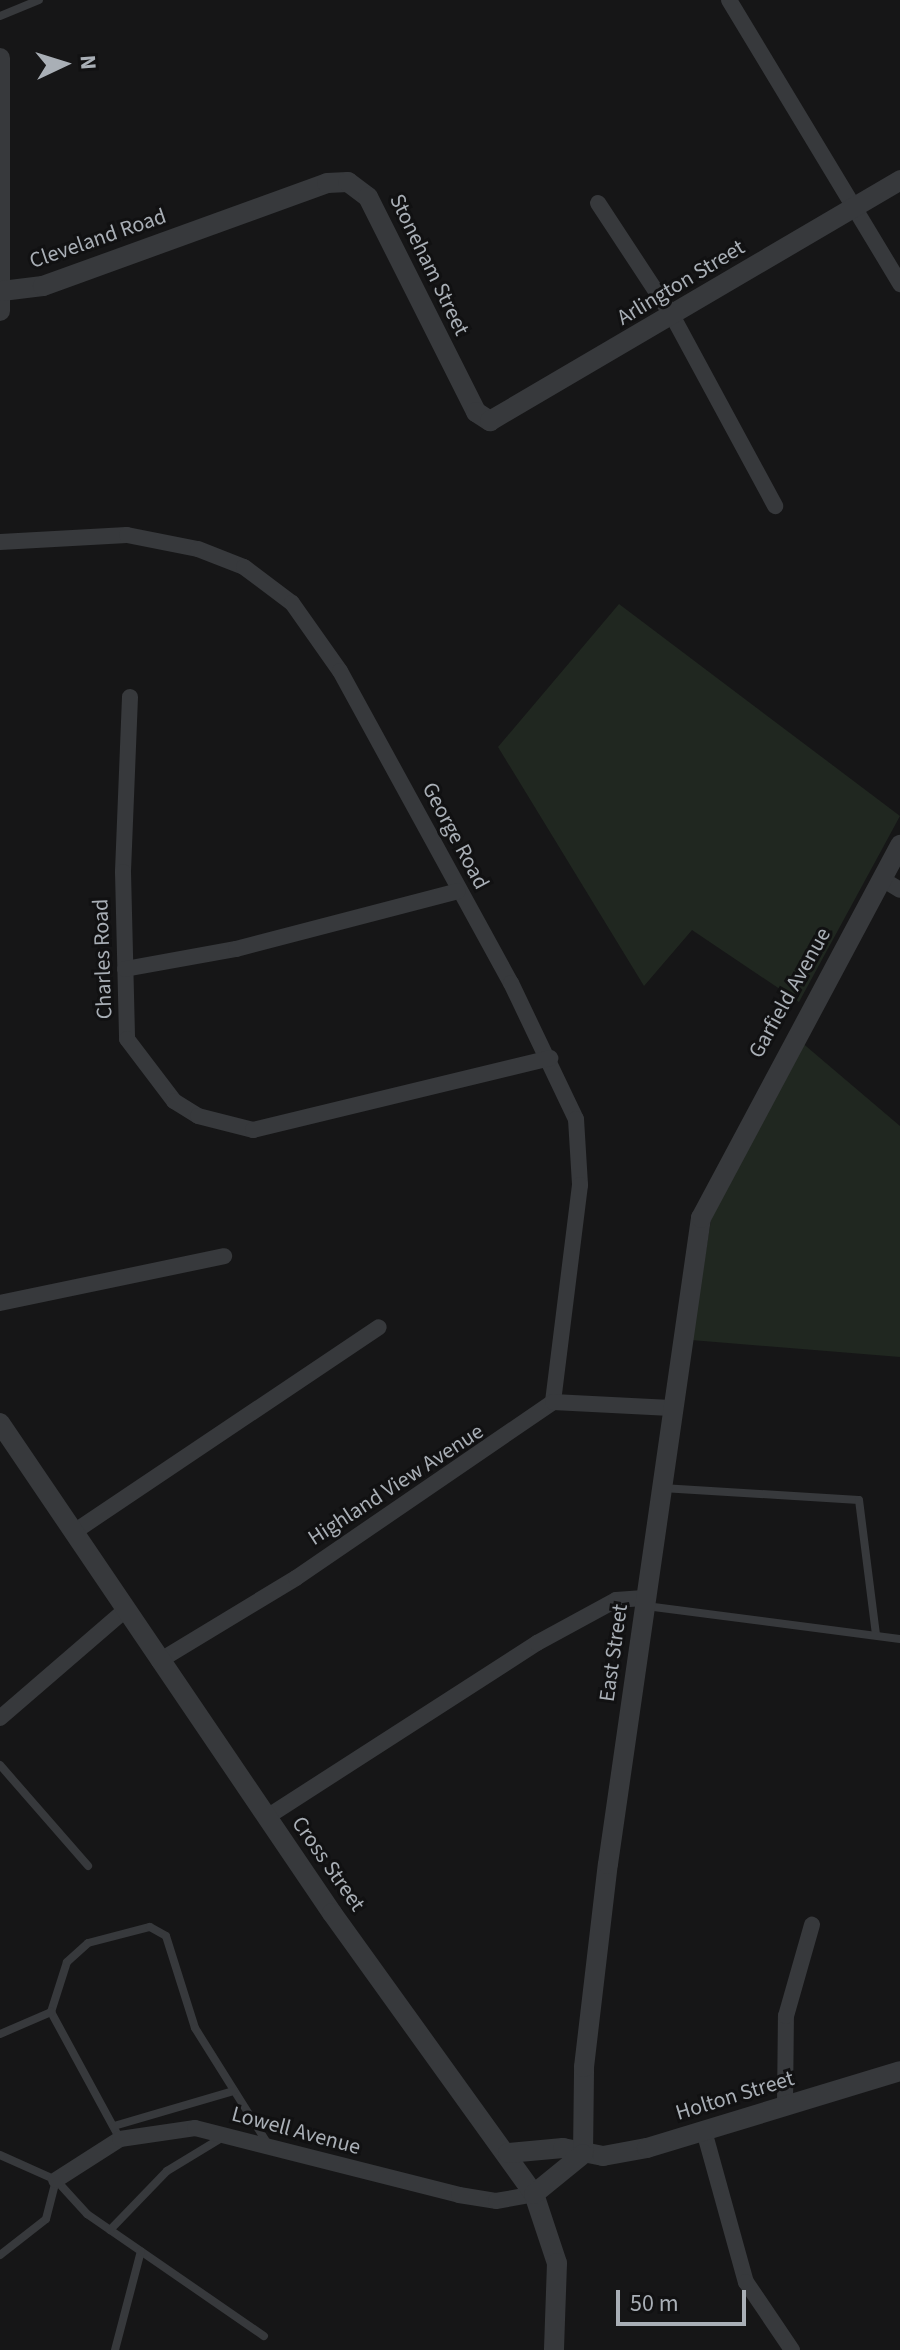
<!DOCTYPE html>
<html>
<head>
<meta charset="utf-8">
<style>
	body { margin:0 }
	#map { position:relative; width:900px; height:2350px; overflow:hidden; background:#161617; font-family:"Source Sans 3",sans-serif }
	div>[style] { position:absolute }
	.green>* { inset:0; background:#202720 }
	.service>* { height:8px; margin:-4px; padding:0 4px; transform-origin:4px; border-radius:4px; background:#37393c }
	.minor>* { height:16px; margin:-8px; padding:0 8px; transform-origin:8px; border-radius:8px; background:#37393c }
	.tertiary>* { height:20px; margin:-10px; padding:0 10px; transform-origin:10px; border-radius:10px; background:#37393c }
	span { translate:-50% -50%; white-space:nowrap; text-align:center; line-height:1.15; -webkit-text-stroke:6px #111112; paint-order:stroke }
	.street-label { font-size:22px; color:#a9afb6 }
	.north { position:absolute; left:24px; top:24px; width:80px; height:80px; -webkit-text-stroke:6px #111112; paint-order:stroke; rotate:86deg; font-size:22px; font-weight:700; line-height:32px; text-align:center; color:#a9afb6 }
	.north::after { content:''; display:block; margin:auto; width:28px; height:36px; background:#a9afb6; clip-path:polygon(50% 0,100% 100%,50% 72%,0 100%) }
	.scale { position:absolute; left:616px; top:2290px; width:130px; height:36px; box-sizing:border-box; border:4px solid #a9afb6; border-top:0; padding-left:10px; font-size:24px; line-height:28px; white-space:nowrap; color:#a9afb6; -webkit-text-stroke:6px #111112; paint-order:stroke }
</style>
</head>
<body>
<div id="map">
	<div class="green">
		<i style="clip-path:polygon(619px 604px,900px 816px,799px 1002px,692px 930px,644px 986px,498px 747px)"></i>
		<i style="clip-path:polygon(800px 1041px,900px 1126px,900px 1357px,691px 1340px,712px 1214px)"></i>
	</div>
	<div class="service">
		<i style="left:0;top:16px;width:42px;rotate:-22.3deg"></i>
		<i style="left:662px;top:1488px;width:197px;rotate:3.5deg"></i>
		<i style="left:859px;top:1500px;width:136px;rotate:82.8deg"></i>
		<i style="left:646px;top:1606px;width:256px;rotate:7.4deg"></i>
		<i style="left:0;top:1765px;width:134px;rotate:48.9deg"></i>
		<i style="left:51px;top:2012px;width:52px;rotate:-72.3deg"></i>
		<i style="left:67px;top:1962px;width:28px;rotate:-42deg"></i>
		<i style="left:88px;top:1943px;width:64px;rotate:-14.5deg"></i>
		<i style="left:150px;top:1927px;width:18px;rotate:29deg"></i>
		<i style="left:166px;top:1936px;width:96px;rotate:72.5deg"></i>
		<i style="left:195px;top:2028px;width:136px;rotate:57.9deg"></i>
		<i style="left:51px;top:2012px;width:145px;rotate:61.5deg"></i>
		<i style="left:0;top:2034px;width:56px;rotate:-23.3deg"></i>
		<i style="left:114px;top:2126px;width:125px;rotate:-16.3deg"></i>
		<i style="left:0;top:2155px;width:61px;rotate:24.1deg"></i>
		<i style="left:56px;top:2180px;width:46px;rotate:47.6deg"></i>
		<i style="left:87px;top:2214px;width:215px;rotate:34.6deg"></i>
		<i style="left:110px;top:2230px;width:82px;rotate:-46deg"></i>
		<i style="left:167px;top:2171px;width:66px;rotate:-31.3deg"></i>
		<i style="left:0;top:2255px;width:58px;rotate:-38deg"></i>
		<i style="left:46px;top:2219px;width:40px;rotate:-75.6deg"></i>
		<i style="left:115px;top:2350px;width:102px;rotate:-75.3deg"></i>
	</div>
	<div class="minor">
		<i style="left:729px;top:0;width:332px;rotate:58.9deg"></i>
		<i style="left:598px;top:203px;width:136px;rotate:56.7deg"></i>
		<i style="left:673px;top:317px;width:215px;rotate:61.6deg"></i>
		<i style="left:0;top:542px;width:127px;rotate:-3.2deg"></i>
		<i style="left:127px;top:535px;width:72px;rotate:11.2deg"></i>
		<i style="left:198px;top:549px;width:49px;rotate:21.4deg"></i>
		<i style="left:244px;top:567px;width:60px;rotate:36.9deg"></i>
		<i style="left:292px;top:603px;width:83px;rotate:54.8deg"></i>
		<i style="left:340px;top:671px;width:356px;rotate:61.3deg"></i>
		<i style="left:511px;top:983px;width:151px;rotate:64.5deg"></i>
		<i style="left:576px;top:1119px;width:66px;rotate:86.5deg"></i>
		<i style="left:580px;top:1185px;width:219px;rotate:97.1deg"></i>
		<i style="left:130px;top:697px;width:175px;rotate:92.3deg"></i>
		<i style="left:123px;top:872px;width:167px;rotate:88.6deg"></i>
		<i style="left:127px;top:1039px;width:78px;rotate:52.8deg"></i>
		<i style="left:174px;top:1101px;width:28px;rotate:32deg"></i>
		<i style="left:198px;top:1116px;width:57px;rotate:14.3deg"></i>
		<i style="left:253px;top:1130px;width:306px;rotate:-13.6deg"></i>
		<i style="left:882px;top:879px;width:21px;rotate:31deg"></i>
		<i style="left:125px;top:969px;width:113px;rotate:-10.2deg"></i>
		<i style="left:236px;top:949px;width:229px;rotate:-14.6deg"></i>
		<i style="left:0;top:1303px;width:229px;rotate:-11.8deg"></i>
		<i style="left:74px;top:1532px;width:367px;rotate:-33.9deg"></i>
		<i style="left:159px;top:1661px;width:160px;rotate:-31.2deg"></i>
		<i style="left:296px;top:1578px;width:311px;rotate:-34.4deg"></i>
		<i style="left:553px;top:1402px;width:118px;rotate:2.9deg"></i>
		<i style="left:0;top:1718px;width:165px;rotate:-40.8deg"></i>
		<i style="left:267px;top:1817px;width:321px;rotate:-32.8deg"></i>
		<i style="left:537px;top:1643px;width:90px;rotate:-28.6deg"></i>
		<i style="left:616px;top:1600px;width:31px;rotate:-4deg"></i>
		<i style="left:785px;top:2105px;width:89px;rotate:-89.4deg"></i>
		<i style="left:786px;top:2016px;width:95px;rotate:-74.1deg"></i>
		<i style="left:704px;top:2131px;width:157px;rotate:74.5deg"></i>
		<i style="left:746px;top:2282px;width:82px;rotate:55.9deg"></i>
		<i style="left:56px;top:2180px;width:76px;rotate:-32.6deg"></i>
		<i style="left:120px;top:2139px;width:76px;rotate:-8.3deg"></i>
		<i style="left:195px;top:2128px;width:272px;rotate:14.2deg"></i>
		<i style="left:459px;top:2195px;width:37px;rotate:9deg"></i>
		<i style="left:496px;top:2201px;width:39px;rotate:-10deg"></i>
	</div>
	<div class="tertiary">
		<i style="left:0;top:58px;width:253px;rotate:90deg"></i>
		<i style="left:2px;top:291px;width:41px;rotate:-7deg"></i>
		<i style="left:43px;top:286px;width:302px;rotate:-19.9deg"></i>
		<i style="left:327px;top:183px;width:21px;rotate:-3deg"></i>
		<i style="left:348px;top:182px;width:25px;rotate:37deg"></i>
		<i style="left:368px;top:197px;width:241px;rotate:63.3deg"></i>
		<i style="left:476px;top:412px;width:17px;rotate:33deg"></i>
		<i style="left:490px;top:421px;width:476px;rotate:-30.4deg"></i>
		<i style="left:0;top:1423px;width:592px;rotate:55.88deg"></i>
		<i style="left:332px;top:1913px;width:346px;rotate:54.3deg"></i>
		<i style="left:534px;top:2194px;width:73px;rotate:71.6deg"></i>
		<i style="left:557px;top:2263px;width:87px;rotate:92deg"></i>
		<i style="left:508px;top:2153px;width:55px;rotate:-5.2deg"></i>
		<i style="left:563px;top:2148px;width:41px;rotate:11.3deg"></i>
		<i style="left:603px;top:2156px;width:45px;rotate:-10.3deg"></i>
		<i style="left:647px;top:2148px;width:264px;rotate:-16.9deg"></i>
		<i style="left:583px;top:2154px;width:87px;rotate:-89.3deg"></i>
		<i style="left:584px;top:2067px;width:204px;rotate:-83.3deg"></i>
		<i style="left:608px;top:1864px;width:653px;rotate:-81.81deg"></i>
		<i style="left:701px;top:1218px;width:423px;rotate:-61.9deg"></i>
		<i style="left:534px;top:2194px;width:63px;rotate:-39.2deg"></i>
	</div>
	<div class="street-label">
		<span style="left:98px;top:239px;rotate:-19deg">Cleveland Road</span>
		<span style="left:429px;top:265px;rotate:64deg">Stoneham Street</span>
		<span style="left:681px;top:283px;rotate:-31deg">Arlington Street</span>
		<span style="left:455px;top:836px;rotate:62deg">George Road</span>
		<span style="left:103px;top:959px;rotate:-92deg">Charles Road</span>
		<span style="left:790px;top:993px;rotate:-61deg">Garfield Avenue</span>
		<span style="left:396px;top:1485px;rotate:-33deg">Highland View Avenue</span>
		<span style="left:614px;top:1653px;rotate:-82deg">East Street</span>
		<span style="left:328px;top:1864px;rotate:55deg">Cross Street</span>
		<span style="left:735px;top:2096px;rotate:-17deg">Holton Street</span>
		<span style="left:296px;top:2131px;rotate:15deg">Lowell Avenue</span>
	</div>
	<div class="north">N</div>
	<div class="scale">50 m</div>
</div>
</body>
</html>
